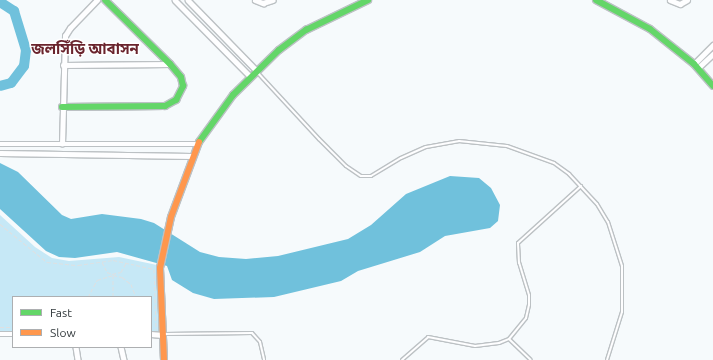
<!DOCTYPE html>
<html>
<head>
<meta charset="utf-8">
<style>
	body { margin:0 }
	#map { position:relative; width:713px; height:360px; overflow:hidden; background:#f6fafc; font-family:Ubuntu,"Noto Sans Bengali",sans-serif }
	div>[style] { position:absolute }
	.green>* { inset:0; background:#c6e8f6 }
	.water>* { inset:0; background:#70c1dc }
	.river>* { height:10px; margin:-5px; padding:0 5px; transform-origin:5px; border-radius:5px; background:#70c1dc }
	.path>* { height:1px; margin-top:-0.5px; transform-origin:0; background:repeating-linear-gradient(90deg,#dee0e1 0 4px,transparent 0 6px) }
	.roads { filter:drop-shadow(1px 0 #bcc1c4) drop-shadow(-1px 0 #bcc1c4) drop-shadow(0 1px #bcc1c4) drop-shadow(0 -1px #bcc1c4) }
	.lane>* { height:2px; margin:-1px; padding:0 1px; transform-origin:1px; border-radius:1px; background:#fefeff }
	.street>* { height:4.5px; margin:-2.25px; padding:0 2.25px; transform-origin:2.25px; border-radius:2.25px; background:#fefeff }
	.fast>* { height:6px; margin:-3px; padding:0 3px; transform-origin:3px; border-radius:3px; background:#63d668 }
	.slow>* { height:6px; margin:-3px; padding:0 3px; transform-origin:3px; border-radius:3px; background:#ff974d }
	span { translate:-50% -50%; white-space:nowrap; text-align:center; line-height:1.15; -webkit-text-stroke:3px #fff; paint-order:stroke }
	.district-label { font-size:15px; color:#6a242d; font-weight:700 }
	.legend { position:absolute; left:12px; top:296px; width:140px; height:52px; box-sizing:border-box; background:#fff; border:1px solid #adafb1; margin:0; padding:5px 7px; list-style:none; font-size:12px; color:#31383b }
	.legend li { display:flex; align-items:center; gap:8px; height:20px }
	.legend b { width:20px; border:1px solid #adafb1 }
</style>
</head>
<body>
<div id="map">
	<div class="green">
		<i style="clip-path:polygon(0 215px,35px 247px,52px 258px,69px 261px,119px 257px,157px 265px,160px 332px,151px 332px,151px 297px,13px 297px,13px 331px,0 331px)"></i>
	</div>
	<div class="water">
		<i style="clip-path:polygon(0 163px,18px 172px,62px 215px,71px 219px,102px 214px,141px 219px,154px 223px,200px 252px,219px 257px,246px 259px,278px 256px,348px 239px,371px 225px,406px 194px,450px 176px,479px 178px,491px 188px,500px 205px,498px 221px,490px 228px,445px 236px,420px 252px,358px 271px,341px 281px,274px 297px,214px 299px,193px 293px,172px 280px,167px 266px,117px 252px,75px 258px,59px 257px,46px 251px,0 209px)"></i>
	</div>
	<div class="river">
		<i style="left:0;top:2px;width:17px;rotate:33deg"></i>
		<i style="left:14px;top:11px;width:41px;rotate:72.9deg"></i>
		<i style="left:26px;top:50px;width:16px;rotate:97deg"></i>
		<i style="left:24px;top:66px;width:21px;rotate:127deg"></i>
		<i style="left:11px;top:83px;width:11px;rotate:165deg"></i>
	</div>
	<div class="path">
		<i style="left:0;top:224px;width:60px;rotate:39deg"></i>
		<i style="left:47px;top:262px;width:31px;rotate:6deg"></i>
		<i style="left:78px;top:265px;width:35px;rotate:-8deg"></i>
		<i style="left:113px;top:260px;width:42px;rotate:12.4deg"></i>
		<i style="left:154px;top:269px;width:61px;rotate:88.1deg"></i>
		<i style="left:102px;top:262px;width:11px;rotate:63deg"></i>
		<i style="left:107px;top:272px;width:5px;rotate:22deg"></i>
		<i style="left:112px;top:274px;width:9px;rotate:-13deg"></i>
		<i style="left:121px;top:272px;width:10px;rotate:-61deg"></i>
		<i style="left:113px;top:296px;width:20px;rotate:-90deg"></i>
		<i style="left:88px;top:297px;width:19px;rotate:-62deg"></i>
		<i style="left:97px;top:280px;width:17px;rotate:-17deg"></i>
		<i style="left:113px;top:275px;width:9px;rotate:13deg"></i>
		<i style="left:122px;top:277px;width:11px;rotate:38deg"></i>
		<i style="left:131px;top:284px;width:14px;rotate:69deg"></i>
		<i style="left:0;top:327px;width:13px"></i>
	</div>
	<div class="roads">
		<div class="lane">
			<i style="left:256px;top:71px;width:93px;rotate:47.2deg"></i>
			<i style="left:319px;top:139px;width:38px;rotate:45deg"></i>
			<i style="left:346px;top:166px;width:18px;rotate:34deg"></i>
			<i style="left:361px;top:176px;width:10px"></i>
			<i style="left:371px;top:176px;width:35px;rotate:-31deg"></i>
			<i style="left:401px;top:158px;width:27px;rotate:-24deg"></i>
			<i style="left:426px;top:147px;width:34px;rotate:-10deg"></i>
			<i style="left:459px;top:141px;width:48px;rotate:5.9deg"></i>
			<i style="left:507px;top:146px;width:50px;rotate:19.9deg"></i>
			<i style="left:554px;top:163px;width:19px;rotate:36deg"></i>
			<i style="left:569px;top:174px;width:41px;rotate:47deg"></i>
			<i style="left:597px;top:204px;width:21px;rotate:59deg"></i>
			<i style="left:608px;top:222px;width:46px;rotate:72.3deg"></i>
			<i style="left:622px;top:266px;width:46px;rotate:90deg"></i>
			<i style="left:622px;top:312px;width:50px;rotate:107.4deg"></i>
			<i style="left:165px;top:334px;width:87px;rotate:-0.7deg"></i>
			<i style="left:252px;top:333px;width:12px;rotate:48deg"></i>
			<i style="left:260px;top:342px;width:18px;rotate:77deg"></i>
			<i style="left:509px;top:339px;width:30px;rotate:44deg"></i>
			<i style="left:402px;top:360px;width:35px;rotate:-41deg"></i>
			<i style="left:428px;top:337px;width:48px;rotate:10.8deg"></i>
			<i style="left:475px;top:346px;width:24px;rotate:-7deg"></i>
			<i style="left:499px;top:343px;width:11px;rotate:-22deg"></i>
			<i style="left:509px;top:339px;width:27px;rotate:-51deg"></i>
			<i style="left:526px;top:318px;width:13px;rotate:-77deg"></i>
			<i style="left:529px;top:305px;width:10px;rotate:-90deg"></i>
			<i style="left:529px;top:295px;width:34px;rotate:-107deg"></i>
			<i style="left:519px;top:263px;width:20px;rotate:-93deg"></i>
			<i style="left:518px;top:243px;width:85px;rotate:-42.1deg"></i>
		</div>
		<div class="street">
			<i style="left:175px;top:0;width:107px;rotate:45.4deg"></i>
			<i style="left:188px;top:0;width:98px;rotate:45.8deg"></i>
			<i style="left:255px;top:0;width:9px;rotate:21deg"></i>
			<i style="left:263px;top:3px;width:10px;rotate:-17deg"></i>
			<i style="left:670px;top:0;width:11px;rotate:22deg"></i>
			<i style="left:680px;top:4px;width:8px;rotate:-30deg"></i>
			<i style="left:694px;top:64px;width:27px;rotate:-45deg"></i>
			<i style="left:63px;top:65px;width:107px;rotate:-0.5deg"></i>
			<i style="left:698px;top:68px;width:21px;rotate:-43deg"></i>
			<i style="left:0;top:144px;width:197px"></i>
			<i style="left:62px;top:144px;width:108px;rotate:-88.4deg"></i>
			<i style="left:65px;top:36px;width:9px;rotate:-58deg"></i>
			<i style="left:70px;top:28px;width:39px;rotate:-46deg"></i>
			<i style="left:0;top:153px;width:191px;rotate:0.9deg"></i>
			<i style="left:0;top:334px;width:13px"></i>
			<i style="left:151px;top:334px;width:11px;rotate:5deg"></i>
			<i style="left:76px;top:347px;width:13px;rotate:81deg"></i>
			<i style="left:121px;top:347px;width:13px;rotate:77deg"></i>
		</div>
		<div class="fast">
			<i style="left:596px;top:0;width:61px;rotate:28.2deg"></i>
			<i style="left:650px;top:29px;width:56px;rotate:38.5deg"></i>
			<i style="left:694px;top:64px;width:29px;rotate:49deg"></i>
			<i style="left:62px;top:107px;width:103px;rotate:-0.6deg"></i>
			<i style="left:165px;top:106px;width:13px;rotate:-29deg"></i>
			<i style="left:176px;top:100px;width:16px;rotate:-63deg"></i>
			<i style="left:183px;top:86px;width:9px;rotate:-103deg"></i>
			<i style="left:181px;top:77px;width:17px;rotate:-130deg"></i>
			<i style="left:170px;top:64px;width:91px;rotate:-135.4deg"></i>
			<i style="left:199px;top:142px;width:58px;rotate:-54.1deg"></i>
			<i style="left:233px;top:95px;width:64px;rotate:-44.4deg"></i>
			<i style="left:279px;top:50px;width:34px;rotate:-37deg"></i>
			<i style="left:306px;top:30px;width:69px;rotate:-25.8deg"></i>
		</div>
		<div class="slow">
			<i style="left:164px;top:360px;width:92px;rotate:-92.5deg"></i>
			<i style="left:160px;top:268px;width:52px;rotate:-77.8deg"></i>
			<i style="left:171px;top:217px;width:80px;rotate:-69.5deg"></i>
		</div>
	</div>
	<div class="district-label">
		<span style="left:85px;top:49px">জলসিঁড়ি আবাসন</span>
	</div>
	<ul class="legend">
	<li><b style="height:5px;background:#63d668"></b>Fast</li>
	<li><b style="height:5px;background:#ff974d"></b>Slow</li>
	</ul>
</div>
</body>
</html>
